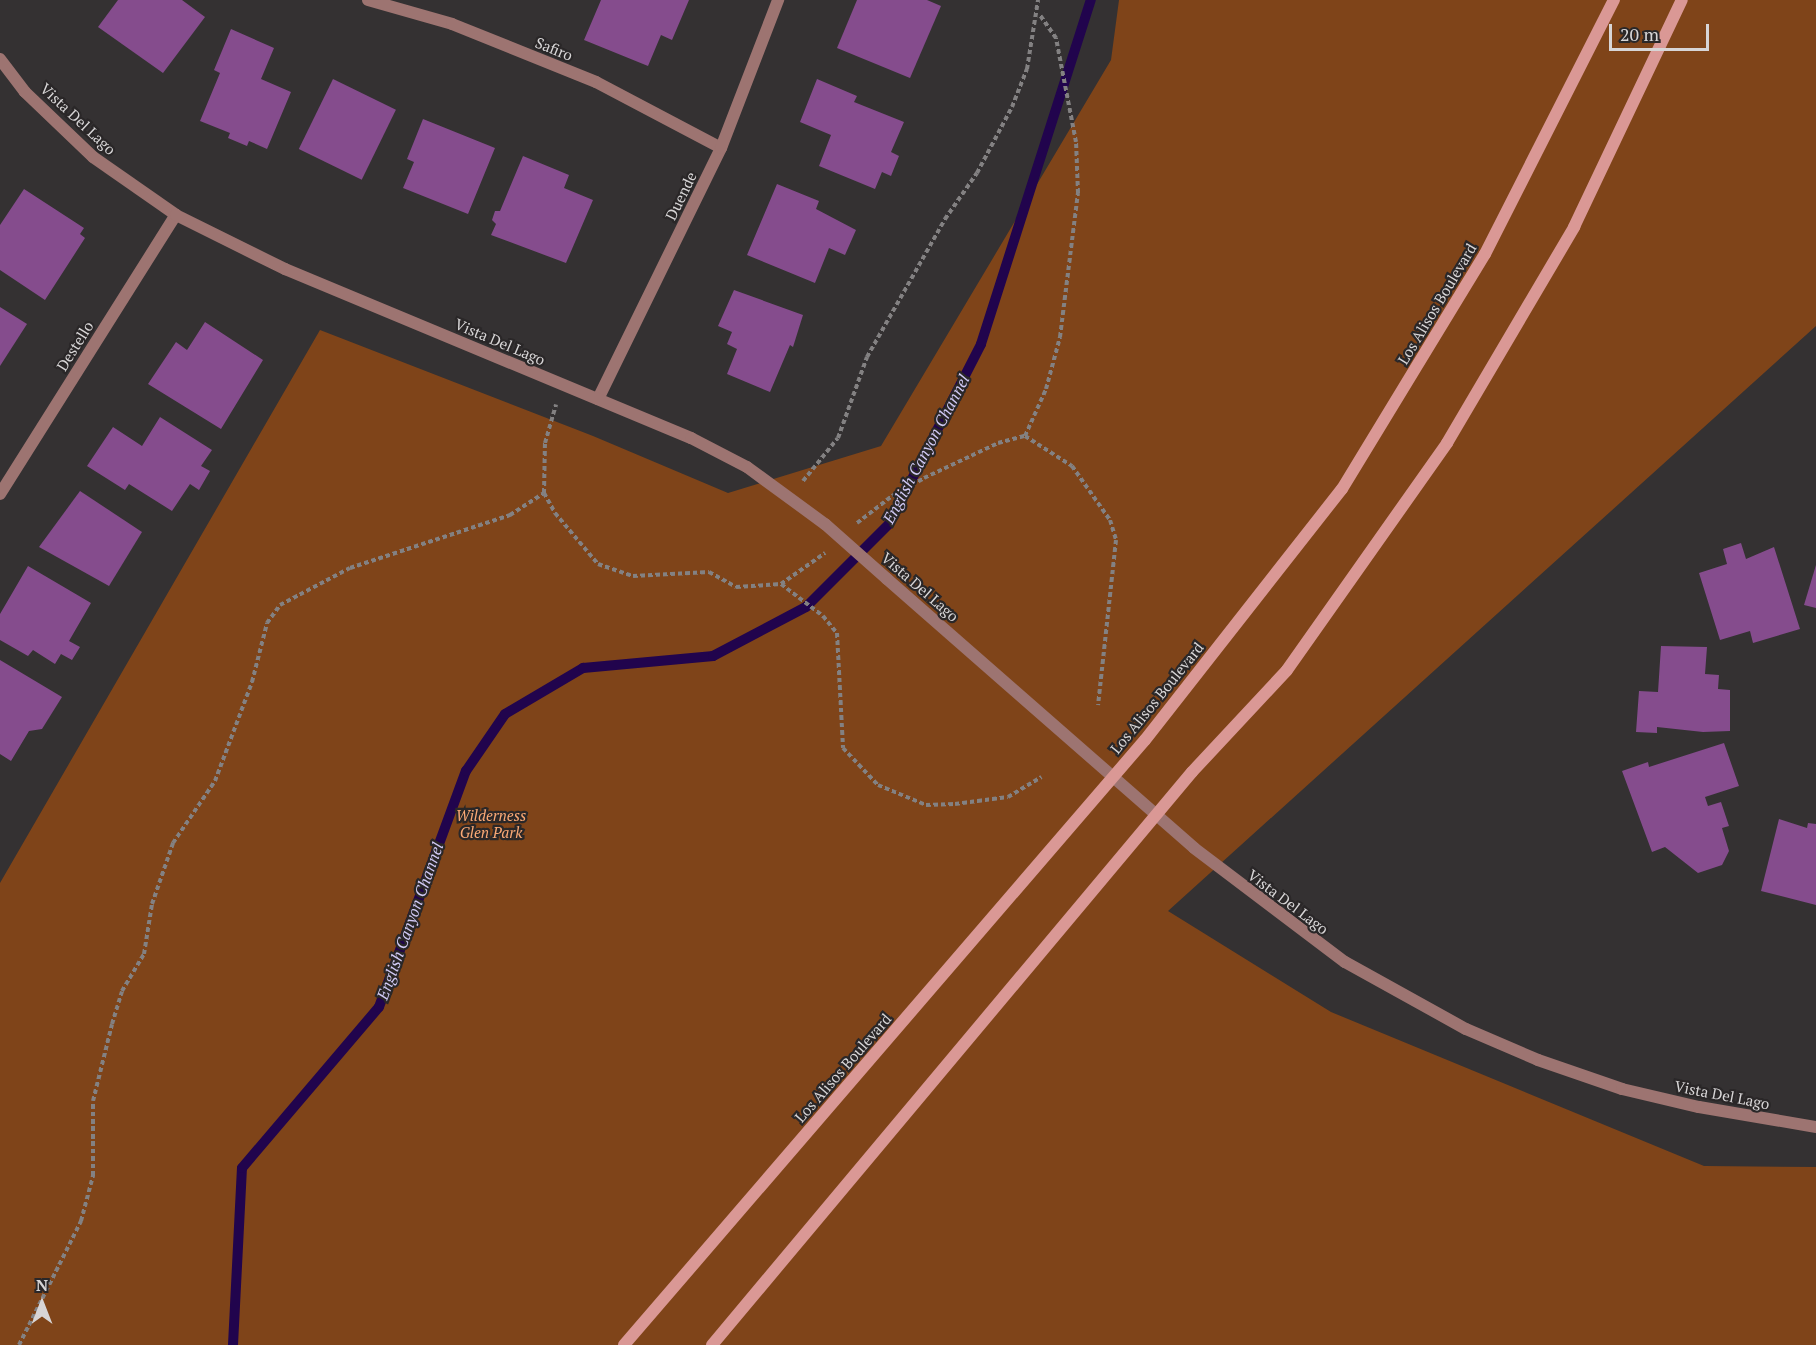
<!DOCTYPE html>
<html>
<head>
<meta charset="utf-8">
<style>
	body { margin:0 }
	#map { position:relative; width:1816px; height:1345px; overflow:hidden; background:#343132; font-family:"PT Serif",serif }
	div>[style] { position:absolute }
	.green>* { inset:0; background:#7f4419 }
	.stream>* { height:10px; margin:-5px; padding:0 5px; transform-origin:5px; border-radius:5px; background:#21044d }
	.building>* { inset:0; background:#854c8d; transform-origin:0 0 }
	.path>* { height:4px; margin-top:-2px; transform-origin:0; background:repeating-linear-gradient(90deg,#838182 0 4.5px,transparent 0 7.5px) }
	.minor>* { height:12px; margin:-6px; padding:0 6px; transform-origin:6px; border-radius:6px; background:#9d7471 }
	.tertiary>* { height:12px; margin:-6px; padding:0 6px; transform-origin:6px; border-radius:6px; background:#9d7471 }
	.secondary>* { height:12px; margin:-6px; padding:0 6px; transform-origin:6px; border-radius:6px; background:#da9895 }
	.tertiary-bridge>* { height:12px; margin:-6px; padding:0 6px; transform-origin:6px; border-radius:6px; background:#9d7471 }
	span { translate:-50% -50%; white-space:nowrap; text-align:center; line-height:1.15; -webkit-text-stroke:4.5px #2a2728; paint-order:stroke }
	.street-label { font-size:15px; color:#d7d5d6 }
	.park-label { font-size:15px; color:#fba975; font-style:italic }
	.water-label { font-size:16px; color:#d1caf5; font-style:italic }
	.north { position:absolute; left:12px; top:1273px; width:60px; height:60px; -webkit-text-stroke:4px #2a2728; paint-order:stroke; rotate:0deg; font-size:16px; font-weight:700; line-height:24px; text-align:center; color:#d7d5d6 }
	.north::after { content:''; display:block; margin:auto; width:21px; height:27px; background:#d7d5d6; clip-path:polygon(50% 0,100% 100%,50% 72%,0 100%) }
	.scale { position:absolute; left:1609px; top:24px; width:100px; height:27px; box-sizing:border-box; border:3px solid #d7d5d6; border-top:0; padding-left:8px; font-size:18px; line-height:21px; white-space:nowrap; color:#d7d5d6; -webkit-text-stroke:4px #2a2728; paint-order:stroke }
</style>
</head>
<body>
<div id="map">
	<div class="green">
		<i style="clip-path:polygon(1119px 0,1816px 0,1816px 326px,1168px 911px,1331px 1012px,1704px 1166px,1816px 1167px,1816px 1345px,0 1345px,0 883px,320px 330px,593px 436px,728px 493px,881px 446px,1111px 60px)"></i>
	</div>
	<div class="stream">
		<i style="left:233px;top:1345px;width:177px;rotate:-87.1deg"></i>
		<i style="left:242px;top:1168px;width:211px;rotate:-49.6deg"></i>
		<i style="left:379px;top:1007px;width:252px;rotate:-69.8deg"></i>
		<i style="left:466px;top:771px;width:69px;rotate:-55.6deg"></i>
		<i style="left:505px;top:714px;width:91px;rotate:-30.5deg"></i>
		<i style="left:583px;top:668px;width:131px;rotate:-5.3deg"></i>
		<i style="left:713px;top:656px;width:105px;rotate:-27.8deg"></i>
		<i style="left:806px;top:607px;width:117px;rotate:-45deg"></i>
		<i style="left:889px;top:524px;width:202px;rotate:-62.9deg"></i>
		<i style="left:981px;top:344px;width:361px;rotate:-72.3deg"></i>
	</div>
	<div class="building">
		<i style="clip-path:polygon(118px 0,182px 0,205px 17px,163px 73px,98px 27px)"></i>
		<i style="clip-path:polygon(601px 0,689px 0,672px 40px,661px 35px,648px 66px,584px 40px)"></i>
		<i style="clip-path:polygon(857px 0,927px 0,941px 6px,910px 78px,837px 48px)"></i>
		<i style="clip-path:polygon(231px 29px,274px 48px,261px 79px,291px 92px,267px 149px,249px 141px,247px 146px,228px 138px,230px 133px,200px 121px,220px 73px,214px 70px)"></i>
		<i style="left:333px;top:79px;width:70px;height:78px;rotate:26deg"></i>
		<i style="clip-path:polygon(817px 79px,857px 96px,854px 102px,904px 122px,891px 152px,899px 156px,891px 176px,882px 172px,875px 189px,819px 166px,831px 135px,800px 122px)"></i>
		<i style="clip-path:polygon(423px 119px,495px 148px,468px 214px,403px 188px,414px 162px,407px 159px)"></i>
		<i style="clip-path:polygon(523px 156px,569px 175px,564px 188px,593px 200px,566px 263px,491px 235px,496px 224px,492px 220px,495px 211px,500px 211px)"></i>
		<i style="clip-path:polygon(777px 184px,819px 201px,816px 209px,856px 230px,845px 255px,829px 248px,815px 283px,747px 255px)"></i>
		<i style="clip-path:polygon(24px 189px,84px 228px,80px 234px,85px 238px,45px 300px,0 270px,0 225px)"></i>
		<i style="clip-path:polygon(734px 290px,803px 315px,793px 347px,790px 345px,770px 392px,727px 374px,737px 349px,727px 344px,732px 332px,718px 326px)"></i>
		<i style="clip-path:polygon(0 307px,27px 324px,0 366px)"></i>
		<i style="clip-path:polygon(205px 322px,263px 360px,221px 429px,148px 384px,176px 342px,187px 350px)"></i>
		<i style="clip-path:polygon(160px 417px,212px 450px,201px 466px,210px 471px,199px 490px,190px 484px,172px 511px,129px 484px,125px 490px,87px 466px,113px 427px,142px 446px)"></i>
		<i style="clip-path:polygon(80px 491px,142px 532px,109px 586px,39px 547px)"></i>
		<i style="clip-path:polygon(1741px 543px,1746px 559px,1774px 547px,1800px 629px,1753px 643px,1750px 631px,1720px 640px,1699px 573px,1727px 564px,1723px 549px)"></i>
		<i style="clip-path:polygon(1816px 565px,1816px 608px,1804px 605px)"></i>
		<i style="clip-path:polygon(28px 566px,91px 603px,69px 641px,80px 647px,72px 660px,61px 654px,55px 664px,33px 650px,28px 656px,0 640px,0 614px)"></i>
		<i style="clip-path:polygon(1661px 646px,1707px 647px,1705px 674px,1719px 675px,1718px 689px,1730px 690px,1730px 731px,1703px 732px,1657px 727px,1657px 733px,1636px 732px,1639px 691px,1658px 692px)"></i>
		<i style="clip-path:polygon(0 660px,62px 697px,42px 729px,29px 731px,11px 761px,0 754px)"></i>
		<i style="clip-path:polygon(1724px 743px,1739px 786px,1705px 797px,1708px 806px,1721px 802px,1729px 826px,1722px 828px,1729px 851px,1722px 865px,1698px 873px,1665px 847px,1652px 852px,1622px 771px,1648px 762px,1649px 767px)"></i>
		<i style="clip-path:polygon(1779px 819px,1807px 828px,1808px 823px,1816px 824px,1816px 905px,1761px 891px)"></i>
	</div>
	<div class="path">
		<i style="left:1025px;top:436px;width:51px;rotate:-65.9deg"></i>
		<i style="left:1046px;top:389px;width:54px;rotate:-74.9deg"></i>
		<i style="left:1060px;top:337px;width:145px;rotate:-82.9deg"></i>
		<i style="left:1078px;top:193px;width:51px;rotate:-92.2deg"></i>
		<i style="left:1076px;top:142px;width:106px;rotate:-100.9deg"></i>
		<i style="left:1056px;top:38px;width:29px;rotate:-125deg"></i>
		<i style="left:803px;top:481px;width:55px;rotate:-50.9deg"></i>
		<i style="left:838px;top:438px;width:86px;rotate:-70.3deg"></i>
		<i style="left:867px;top:357px;width:159px;rotate:-60.5deg"></i>
		<i style="left:945px;top:219px;width:56px;rotate:-55.2deg"></i>
		<i style="left:977px;top:173px;width:75px;rotate:-62.1deg"></i>
		<i style="left:1012px;top:107px;width:41px;rotate:-68.5deg"></i>
		<i style="left:1027px;top:69px;width:70px;rotate:-80.9deg"></i>
		<i style="left:544px;top:493px;width:23px;rotate:61deg"></i>
		<i style="left:555px;top:513px;width:67px;rotate:49.9deg"></i>
		<i style="left:598px;top:564px;width:37px;rotate:19deg"></i>
		<i style="left:633px;top:576px;width:76px;rotate:-3deg"></i>
		<i style="left:709px;top:572px;width:31px;rotate:29deg"></i>
		<i style="left:736px;top:587px;width:45px;rotate:-3.8deg"></i>
		<i style="left:781px;top:584px;width:53px;rotate:37.3deg"></i>
		<i style="left:823px;top:616px;width:22px;rotate:51deg"></i>
		<i style="left:837px;top:633px;width:115px;rotate:87deg"></i>
		<i style="left:843px;top:748px;width:51px;rotate:46.6deg"></i>
		<i style="left:878px;top:785px;width:52px;rotate:22.6deg"></i>
		<i style="left:926px;top:805px;width:29px;rotate:-2deg"></i>
		<i style="left:955px;top:804px;width:53px;rotate:-7.5deg"></i>
		<i style="left:1008px;top:797px;width:39px;rotate:-31deg"></i>
		<i style="left:857px;top:523px;width:44px;rotate:-37.6deg"></i>
		<i style="left:892px;top:496px;width:37px;rotate:-29deg"></i>
		<i style="left:924px;top:478px;width:82px;rotate:-25.3deg"></i>
		<i style="left:998px;top:443px;width:28px;rotate:-15deg"></i>
		<i style="left:1025px;top:436px;width:56px;rotate:32.6deg"></i>
		<i style="left:1072px;top:466px;width:66px;rotate:54.9deg"></i>
		<i style="left:1110px;top:520px;width:21px;rotate:73deg"></i>
		<i style="left:1116px;top:540px;width:166px;rotate:96.2deg"></i>
		<i style="left:781px;top:584px;width:54px;rotate:-35.2deg"></i>
		<i style="left:19px;top:1345px;width:139px;rotate:-63.4deg"></i>
		<i style="left:81px;top:1221px;width:47px;rotate:-75.1deg"></i>
		<i style="left:93px;top:1176px;width:75px;rotate:-90deg"></i>
		<i style="left:93px;top:1101px;width:79px;rotate:-76.1deg"></i>
		<i style="left:112px;top:1024px;width:34px;rotate:-73deg"></i>
		<i style="left:122px;top:991px;width:43px;rotate:-59.3deg"></i>
		<i style="left:144px;top:954px;width:51px;rotate:-80.9deg"></i>
		<i style="left:152px;top:904px;width:65px;rotate:-71deg"></i>
		<i style="left:173px;top:843px;width:75px;rotate:-55.9deg"></i>
		<i style="left:215px;top:781px;width:106px;rotate:-69.5deg"></i>
		<i style="left:252px;top:682px;width:61px;rotate:-75.7deg"></i>
		<i style="left:267px;top:623px;width:22px;rotate:-54deg"></i>
		<i style="left:280px;top:605px;width:79px;rotate:-27.9deg"></i>
		<i style="left:350px;top:568px;width:169px;rotate:-18.3deg"></i>
		<i style="left:510px;top:515px;width:40px;rotate:-32.9deg"></i>
		<i style="left:544px;top:493px;width:50px;rotate:-88.9deg"></i>
		<i style="left:545px;top:443px;width:40px;rotate:-74deg"></i>
	</div>
	<div class="minor">
		<i style="left:368px;top:0;width:87px;rotate:15.9deg"></i>
		<i style="left:452px;top:24px;width:155px;rotate:21.9deg"></i>
		<i style="left:596px;top:82px;width:141px;rotate:27.8deg"></i>
		<i style="left:598px;top:399px;width:280px;rotate:-63.9deg"></i>
		<i style="left:721px;top:148px;width:159px;rotate:-68.9deg"></i>
		<i style="left:0;top:494px;width:330px;rotate:-57.8deg"></i>
	</div>
	<div class="tertiary">
		<i style="left:0;top:59px;width:41px;rotate:52.9deg"></i>
		<i style="left:25px;top:92px;width:94px;rotate:43.7deg"></i>
		<i style="left:93px;top:157px;width:101px;rotate:34.9deg"></i>
		<i style="left:176px;top:215px;width:122px;rotate:26.4deg"></i>
		<i style="left:285px;top:269px;width:440px;rotate:22.6deg"></i>
		<i style="left:691px;top:438px;width:63px;rotate:27.4deg"></i>
		<i style="left:747px;top:467px;width:97px;rotate:36.2deg"></i>
		<i style="left:887px;top:579px;width:408px;rotate:41.2deg"></i>
		<i style="left:1194px;top:848px;width:189px;rotate:37.1deg"></i>
		<i style="left:1345px;top:962px;width:138px;rotate:29deg"></i>
		<i style="left:1466px;top:1029px;width:78px;rotate:23.3deg"></i>
		<i style="left:1538px;top:1060px;width:89px;rotate:19deg"></i>
		<i style="left:1622px;top:1089px;width:79px;rotate:13.2deg"></i>
		<i style="left:1699px;top:1107px;width:119px;rotate:9.7deg"></i>
	</div>
	<div class="secondary">
		<i style="left:624px;top:1345px;width:798px;rotate:-49.27deg"></i>
		<i style="left:1145px;top:740px;width:319px;rotate:-51.9deg"></i>
		<i style="left:1342px;top:489px;width:275px;rotate:-58.7deg"></i>
		<i style="left:1485px;top:254px;width:285px;rotate:-63.1deg"></i>
		<i style="left:712px;top:1345px;width:747px;rotate:-50.05deg"></i>
		<i style="left:1192px;top:772px;width:139px;rotate:-47deg"></i>
		<i style="left:1287px;top:670px;width:278px;rotate:-54.8deg"></i>
		<i style="left:1447px;top:443px;width:251px;rotate:-59.5deg"></i>
		<i style="left:1574px;top:227px;width:251px;rotate:-64.6deg"></i>
	</div>
	<div class="tertiary-bridge">
		<i style="left:825px;top:524px;width:83px;rotate:41.6deg"></i>
	</div>
	<div class="street-label">
		<span style="left:554px;top:49px;rotate:22deg">Safiro</span>
		<span style="left:78px;top:119px;rotate:43deg">Vista Del Lago</span>
		<span style="left:681px;top:196px;rotate:-64deg">Duende</span>
		<span style="left:1437px;top:304px;rotate:-59deg">Los Alisos Boulevard</span>
		<span style="left:500px;top:342px;rotate:23deg">Vista Del Lago</span>
		<span style="left:75px;top:346px;rotate:-58deg">Destello</span>
		<span style="left:920px;top:587px;rotate:41deg">Vista Del Lago</span>
		<span style="left:1157px;top:698px;rotate:-51deg">Los Alisos Boulevard</span>
		<span style="left:1288px;top:902px;rotate:37deg">Vista Del Lago</span>
		<span style="left:843px;top:1068px;rotate:-49deg">Los Alisos Boulevard</span>
		<span style="left:1722px;top:1095px;rotate:11deg">Vista Del Lago</span>
	</div>
	<div class="park-label">
		<span style="left:491px;top:824px">Wilderness<br>Glen Park</span>
	</div>
	<div class="water-label">
		<span style="left:926px;top:449px;rotate:-62deg">English Canyon Channel</span>
		<span style="left:410px;top:921px;rotate:-70deg">English Canyon Channel</span>
	</div>
	<div class="north">N</div>
	<div class="scale">20 m</div>
</div>
</body>
</html>
